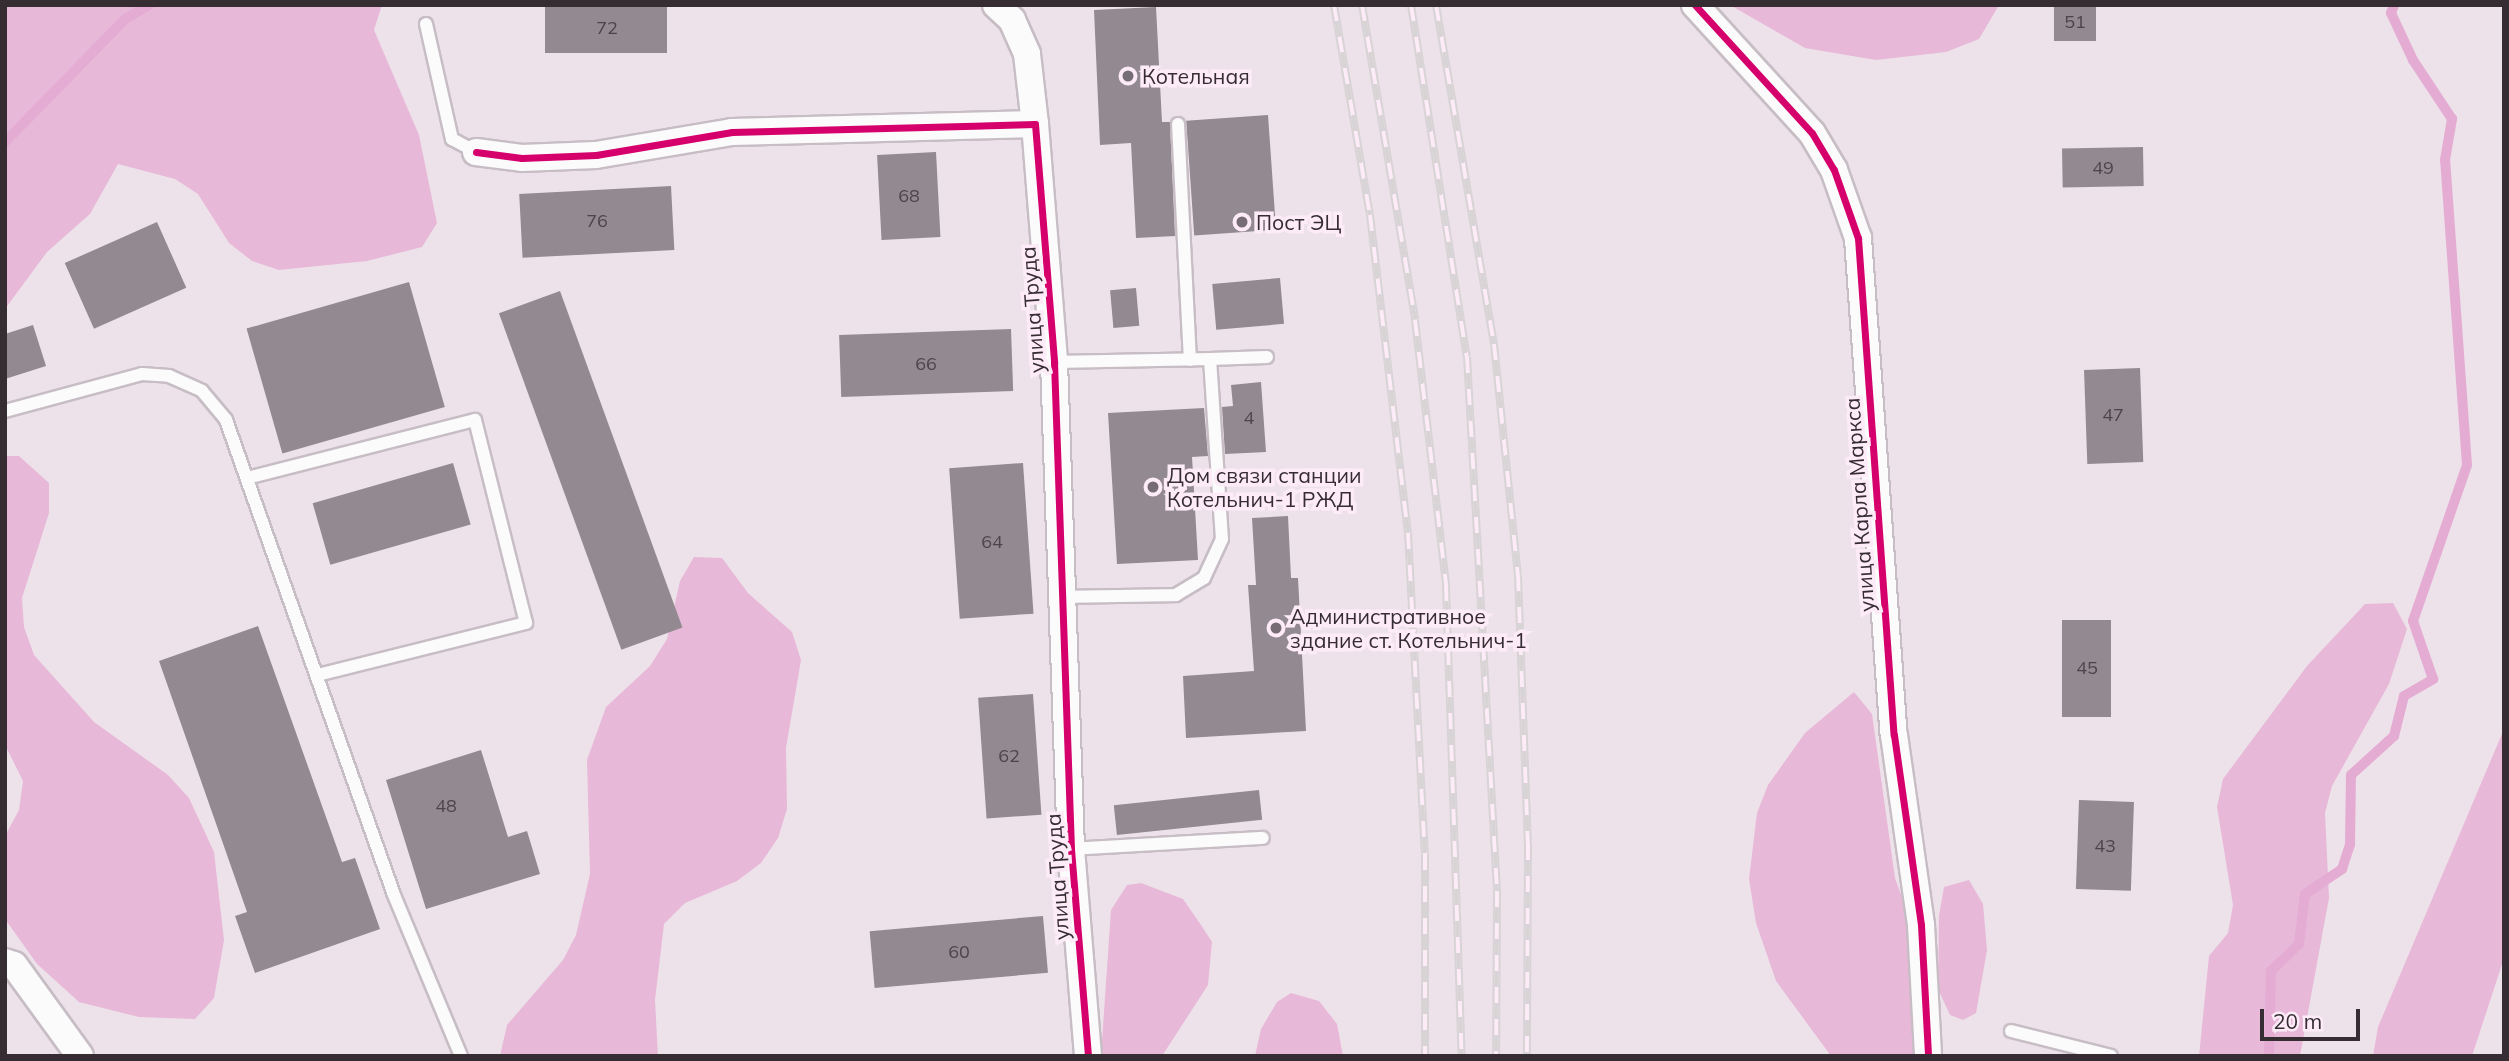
<!DOCTYPE html>
<html>
<head>
<meta charset="utf-8">
<style>
	body { margin:0 }
	#map { position:relative; width:2509px; height:1061px; overflow:hidden; background:#eee2ea; font-family:Mulish,sans-serif }
	div>[style] { position:absolute }
	.forest>* { inset:0; background:#e7b8d8 }
	.stream>* { height:10px; margin:-5px; padding:0 5px; transform-origin:5px; border-radius:5px; background:#e4acd3 }
	.building>* { inset:0; background:#928a90; transform-origin:0 0 }
	.roads { filter:drop-shadow(2px 0 #c7bdc4) drop-shadow(-2px 0 #c7bdc4) drop-shadow(0 2px #c7bdc4) drop-shadow(0 -2px #c7bdc4) }
	.lane>* { height:12px; margin:-6px; padding:0 6px; transform-origin:6px; border-radius:6px; background:#fcfbfc }
	.street>* { height:26px; margin:-13px; padding:0 13px; transform-origin:13px; border-radius:13px; background:#fcfbfc }
	.rail>* { height:8px; margin-top:-4px; transform-origin:0; background:repeating-linear-gradient(90deg,#fdebf7 0 16px,#d8d4d6 0 32px); box-sizing:border-box; border-block:2px solid #d8d4d6 }
	.cycleway>* { height:7px; margin:-3.5px; padding:0 3.5px; transform-origin:3.5px; border-radius:3.5px; background:#d6006c }
	.dots>* { width:19px; height:19px; translate:-50% -50%; box-sizing:border-box; border:4px solid #fdebf7; border-radius:50% }
	span { translate:-50% -50%; white-space:nowrap; text-align:center; line-height:1.15; -webkit-text-stroke:7px #fdebf7; paint-order:stroke }
	.number-label { font-size:18px; color:#4d444a }
	.number-label span { -webkit-text-stroke-width:0 }
	.poi-label { font-size:21px; color:#362d33 }
	.left { translate:0 -50%; text-align:left }
	.street-label { font-size:21px; color:#362d33 }
	.frame { position:absolute; inset:0; border:7px solid #362d33; pointer-events:none }
	.scale { position:absolute; left:2260px; top:1009px; width:100px; height:32px; box-sizing:border-box; border:4px solid #362d33; border-top:0; padding-left:9px; font-size:21px; line-height:24px; white-space:nowrap; color:#362d33; -webkit-text-stroke:5px #fdebf7; paint-order:stroke }
</style>
</head>
<body>
<div id="map">
	<div class="forest">
		<i style="clip-path:polygon(5px 5px,382px 5px,374px 30px,419px 135px,437px 223px,422px 247px,367px 261px,279px 270px,252px 261px,229px 243px,198px 194px,175px 179px,118px 164px,90px 214px,47px 252px,5px 309px)"></i>
		<i style="clip-path:polygon(1730px 5px,1999px 5px,1979px 39px,1946px 52px,1876px 60px,1805px 48px)"></i>
		<i style="clip-path:polygon(5px 456px,19px 456px,49px 483px,49px 513px,22px 598px,24px 627px,34px 655px,94px 722px,168px 775px,189px 798px,214px 852px,224px 940px,214px 998px,195px 1019px,139px 1017px,79px 1002px,37px 964px,5px 919px,5px 836px,19px 810px,23px 781px,5px 745px)"></i>
		<i style="clip-path:polygon(694px 557px,722px 558px,748px 593px,792px 632px,801px 660px,786px 748px,787px 809px,778px 838px,761px 863px,737px 881px,685px 903px,664px 924px,655px 1000px,658px 1056px,500px 1056px,507px 1025px,563px 960px,576px 935px,590px 874px,587px 760px,606px 707px,650px 666px,667px 639px,680px 581px)"></i>
		<i style="clip-path:polygon(2393px 603px,2407px 629px,2389px 684px,2332px 786px,2325px 813px,2329px 898px,2300px 1056px,2199px 1056px,2209px 956px,2228px 933px,2233px 905px,2217px 807px,2223px 779px,2307px 666px,2365px 604px)"></i>
		<i style="clip-path:polygon(1854px 692px,1872px 714px,1895px 878px,1915px 932px,1920px 1056px,1831px 1056px,1776px 981px,1756px 923px,1749px 879px,1757px 813px,1768px 785px,1805px 733px)"></i>
		<i style="clip-path:polygon(2504px 729px,2504px 958px,2472px 1056px,2373px 1056px,2378px 1027px)"></i>
		<i style="clip-path:polygon(1969px 880px,1983px 904px,1987px 950px,1976px 1013px,1963px 1020px,1950px 1015px,1938px 989px,1939px 916px,1944px 887px)"></i>
		<i style="clip-path:polygon(1141px 883px,1183px 899px,1201px 925px,1212px 942px,1208px 985px,1162px 1056px,1101px 1056px,1111px 910px,1127px 885px)"></i>
		<i style="clip-path:polygon(1291px 993px,1319px 1001px,1337px 1024px,1343px 1056px,1255px 1056px,1261px 1029px,1277px 1002px)"></i>
	</div>
	<div class="stream">
		<i style="left:5px;top:142px;width:172px;rotate:-45.7deg"></i>
		<i style="left:125px;top:19px;width:28px;rotate:-30deg"></i>
		<i style="left:2269px;top:1056px;width:85px;rotate:-88.7deg"></i>
		<i style="left:2271px;top:971px;width:39px;rotate:-44deg"></i>
		<i style="left:2299px;top:944px;width:50px;rotate:-83.2deg"></i>
		<i style="left:2305px;top:894px;width:45px;rotate:-34deg"></i>
		<i style="left:2342px;top:869px;width:25px;rotate:-72deg"></i>
		<i style="left:2350px;top:845px;width:70px;rotate:-89.2deg"></i>
		<i style="left:2351px;top:775px;width:58px;rotate:-42.2deg"></i>
		<i style="left:2394px;top:736px;width:41px;rotate:-76deg"></i>
		<i style="left:2404px;top:696px;width:34px;rotate:-30deg"></i>
		<i style="left:2433px;top:679px;width:61px;rotate:-109deg"></i>
		<i style="left:2413px;top:621px;width:165px;rotate:-70.9deg"></i>
		<i style="left:2467px;top:465px;width:306px;rotate:-94.1deg"></i>
		<i style="left:2445px;top:160px;width:42px;rotate:-80.3deg"></i>
		<i style="left:2452px;top:119px;width:71px;rotate:-123.5deg"></i>
		<i style="left:2413px;top:60px;width:52px;rotate:-115.1deg"></i>
		<i style="left:2391px;top:13px;width:9px;rotate:-69deg"></i>
	</div>
	<div class="building">
		<i style="left:545px;top:5px;width:122px;height:48px"></i>
		<i style="left:2054px;top:5px;width:42px;height:36px"></i>
		<i style="clip-path:polygon(1156px 7px,1162px 122px,1170px 122px,1175px 236px,1136px 238px,1131px 143px,1100px 145px,1094px 10px)"></i>
		<i style="left:1268px;top:115px;width:115px;height:82px;rotate:86deg"></i>
		<i style="left:2143px;top:147px;width:39px;height:81px;rotate:89deg"></i>
		<i style="left:936px;top:152px;width:85px;height:59px;rotate:87deg"></i>
		<i style="left:671px;top:186px;width:64px;height:152px;rotate:87deg"></i>
		<i style="left:157px;top:222px;width:72px;height:101px;rotate:66deg"></i>
		<i style="left:1280px;top:278px;width:46px;height:68px;rotate:85deg"></i>
		<i style="left:409px;top:282px;width:130px;height:169px;rotate:74deg"></i>
		<i style="left:1136px;top:288px;width:38px;height:26px;rotate:85deg"></i>
		<i style="left:560px;top:291px;width:358px;height:65px;rotate:70deg"></i>
		<i style="clip-path:polygon(33px 325px,46px 366px,5px 379px,5px 334px)"></i>
		<i style="left:1011px;top:329px;width:62px;height:172px;rotate:88deg"></i>
		<i style="left:2140px;top:368px;width:94px;height:56px;rotate:88deg"></i>
		<i style="clip-path:polygon(1261px 382px,1266px 452px,1225px 454px,1222px 407px,1233px 406px,1231px 385px)"></i>
		<i style="clip-path:polygon(1204px 408px,1208px 456px,1192px 457px,1198px 560px,1117px 564px,1108px 413px)"></i>
		<i style="left:453px;top:463px;width:64px;height:146px;rotate:74deg"></i>
		<i style="left:1023px;top:463px;width:151px;height:74px;rotate:86deg"></i>
		<i style="clip-path:polygon(1288px 516px,1291px 578px,1298px 578px,1306px 731px,1186px 738px,1183px 676px,1254px 671px,1248px 585px,1256px 585px,1252px 518px)"></i>
		<i style="left:2062px;top:620px;width:49px;height:97px"></i>
		<i style="clip-path:polygon(258px 626px,342px 862px,355px 858px,380px 929px,255px 973px,235px 916px,247px 912px,159px 661px)"></i>
		<i style="left:1033px;top:694px;width:121px;height:55px;rotate:86deg"></i>
		<i style="clip-path:polygon(481px 750px,508px 837px,527px 831px,540px 874px,426px 909px,386px 780px)"></i>
		<i style="left:1259px;top:790px;width:30px;height:146px;rotate:84deg"></i>
		<i style="left:2079px;top:800px;width:55px;height:89px;rotate:2deg"></i>
		<i style="left:1043px;top:916px;width:57px;height:174px;rotate:85deg"></i>
	</div>
	<div class="roads">
		<div class="lane">
			<i style="left:426px;top:24px;width:118px;rotate:77.3deg"></i>
			<i style="left:452px;top:139px;width:27px;rotate:28deg"></i>
			<i style="left:1178px;top:124px;width:236px;rotate:87.1deg"></i>
			<i style="left:1210px;top:359px;width:57px;rotate:-2deg"></i>
			<i style="left:1054px;top:362px;width:156px;rotate:-1.1deg"></i>
			<i style="left:1210px;top:359px;width:180px;rotate:86.2deg"></i>
			<i style="left:1222px;top:539px;width:43px;rotate:114.8deg"></i>
			<i style="left:1204px;top:578px;width:33px;rotate:149deg"></i>
			<i style="left:1176px;top:595px;width:113px;rotate:179deg"></i>
			<i style="left:5px;top:411px;width:142px;rotate:-15.1deg"></i>
			<i style="left:142px;top:374px;width:27px;rotate:4deg"></i>
			<i style="left:169px;top:376px;width:36px;rotate:24deg"></i>
			<i style="left:202px;top:391px;width:38px;rotate:50deg"></i>
			<i style="left:226px;top:420px;width:504px;rotate:70.52deg"></i>
			<i style="left:394px;top:895px;width:174px;rotate:67.4deg"></i>
			<i style="left:247px;top:478px;width:235px;rotate:-14.3deg"></i>
			<i style="left:475px;top:420px;width:209px;rotate:75.9deg"></i>
			<i style="left:526px;top:623px;width:215px;rotate:166deg"></i>
			<i style="left:1071px;top:849px;width:192px;rotate:-3.3deg"></i>
			<i style="left:2011px;top:1031px;width:103px;rotate:14deg"></i>
		</div>
		<div class="street">
			<i style="left:996px;top:5px;width:22px;rotate:43deg"></i>
			<i style="left:1012px;top:20px;width:37px;rotate:66deg"></i>
			<i style="left:1027px;top:54px;width:70px;rotate:83.5deg"></i>
			<i style="left:1695px;top:5px;width:173px;rotate:47.6deg"></i>
			<i style="left:1812px;top:133px;width:43px;rotate:59.3deg"></i>
			<i style="left:1834px;top:170px;width:72px;rotate:70.6deg"></i>
			<i style="left:1858px;top:238px;width:498px;rotate:85.9deg"></i>
			<i style="left:1894px;top:735px;width:192px;rotate:81.9deg"></i>
			<i style="left:1921px;top:925px;width:131px;rotate:86.9deg"></i>
			<i style="left:476px;top:152px;width:46px;rotate:7.4deg"></i>
			<i style="left:522px;top:158px;width:74px;rotate:-2.3deg"></i>
			<i style="left:596px;top:155px;width:138px;rotate:-9.6deg"></i>
			<i style="left:732px;top:132px;width:303px;rotate:-1.5deg"></i>
			<i style="left:1035px;top:124px;width:239px;rotate:85.4deg"></i>
			<i style="left:1054px;top:362px;width:487px;rotate:88deg"></i>
			<i style="left:1071px;top:849px;width:208px;rotate:85.3deg"></i>
			<i style="left:5px;top:962px;width:9px;rotate:18deg"></i>
			<i style="left:14px;top:965px;width:112px;rotate:54deg"></i>
		</div>
	</div>
	<div class="rail">
		<i style="left:1334px;top:5px;width:213px;rotate:80.3deg"></i>
		<i style="left:1370px;top:215px;width:320px;rotate:83.2deg"></i>
		<i style="left:1408px;top:533px;width:321px;rotate:87deg"></i>
		<i style="left:1425px;top:854px;width:202px;rotate:90deg"></i>
		<i style="left:1362px;top:5px;width:319px;rotate:80.4deg"></i>
		<i style="left:1415px;top:320px;width:267px;rotate:83.3deg"></i>
		<i style="left:1446px;top:585px;width:471px;rotate:88.1deg"></i>
		<i style="left:1411px;top:5px;width:356px;rotate:81deg"></i>
		<i style="left:1467px;top:357px;width:535px;rotate:86.78deg"></i>
		<i style="left:1497px;top:891px;width:165px;rotate:90.3deg"></i>
		<i style="left:1436px;top:5px;width:344px;rotate:80.3deg"></i>
		<i style="left:1494px;top:344px;width:232px;rotate:84.1deg"></i>
		<i style="left:1518px;top:575px;width:269px;rotate:87.9deg"></i>
		<i style="left:1528px;top:844px;width:212px;rotate:90.3deg"></i>
	</div>
	<div class="cycleway">
		<i style="left:1695px;top:5px;width:173px;rotate:47.6deg"></i>
		<i style="left:1812px;top:133px;width:43px;rotate:59.3deg"></i>
		<i style="left:1834px;top:170px;width:72px;rotate:70.6deg"></i>
		<i style="left:1858px;top:238px;width:498px;rotate:85.9deg"></i>
		<i style="left:1894px;top:735px;width:192px;rotate:81.9deg"></i>
		<i style="left:1921px;top:925px;width:131px;rotate:86.9deg"></i>
		<i style="left:476px;top:152px;width:46px;rotate:7.4deg"></i>
		<i style="left:522px;top:158px;width:74px;rotate:-2.3deg"></i>
		<i style="left:596px;top:155px;width:138px;rotate:-9.6deg"></i>
		<i style="left:732px;top:132px;width:303px;rotate:-1.5deg"></i>
		<i style="left:1035px;top:124px;width:239px;rotate:85.4deg"></i>
		<i style="left:1054px;top:362px;width:487px;rotate:88deg"></i>
		<i style="left:1071px;top:849px;width:208px;rotate:85.3deg"></i>
	</div>
	<div class="dots">
		<i style="left:1128px;top:76px;background:#766c73"></i>
		<i style="left:1242px;top:222px;background:#766c73"></i>
		<i style="left:1153px;top:487px;background:#766c73"></i>
		<i style="left:1276px;top:628px;background:#766c73"></i>
	</div>
	<div class="number-label">
		<span style="left:2075px;top:22px">51</span>
		<span style="left:607px;top:28px">72</span>
		<span style="left:2103px;top:168px">49</span>
		<span style="left:909px;top:196px">68</span>
		<span style="left:597px;top:221px">76</span>
		<span style="left:926px;top:364px">66</span>
		<span style="left:2113px;top:415px">47</span>
		<span style="left:1249px;top:418px">4</span>
		<span style="left:992px;top:542px">64</span>
		<span style="left:2087px;top:668px">45</span>
		<span style="left:1009px;top:756px">62</span>
		<span style="left:446px;top:806px">48</span>
		<span style="left:2105px;top:846px">43</span>
		<span style="left:959px;top:952px">60</span>
	</div>
	<div class="poi-label">
		<span class="left" style="left:1142px;top:76px">Котельная</span>
		<span class="left" style="left:1256px;top:222px">Пост ЭЦ</span>
		<span class="left" style="left:1167px;top:487px">Дом связи станции<br>Котельнич-1 РЖД</span>
		<span class="left" style="left:1290px;top:628px">Административное<br>здание ст. Котельнич-1</span>
	</div>
	<div class="street-label">
		<span style="left:1032px;top:310px;rotate:-94deg">улица Труда</span>
		<span style="left:1859px;top:505px;rotate:-94deg">улица Карла Маркса</span>
		<span style="left:1057px;top:877px;rotate:-94deg">улица Труда</span>
	</div>
	<div class="frame"></div>
	<div class="scale">20 m</div>
</div>
</body>
</html>
